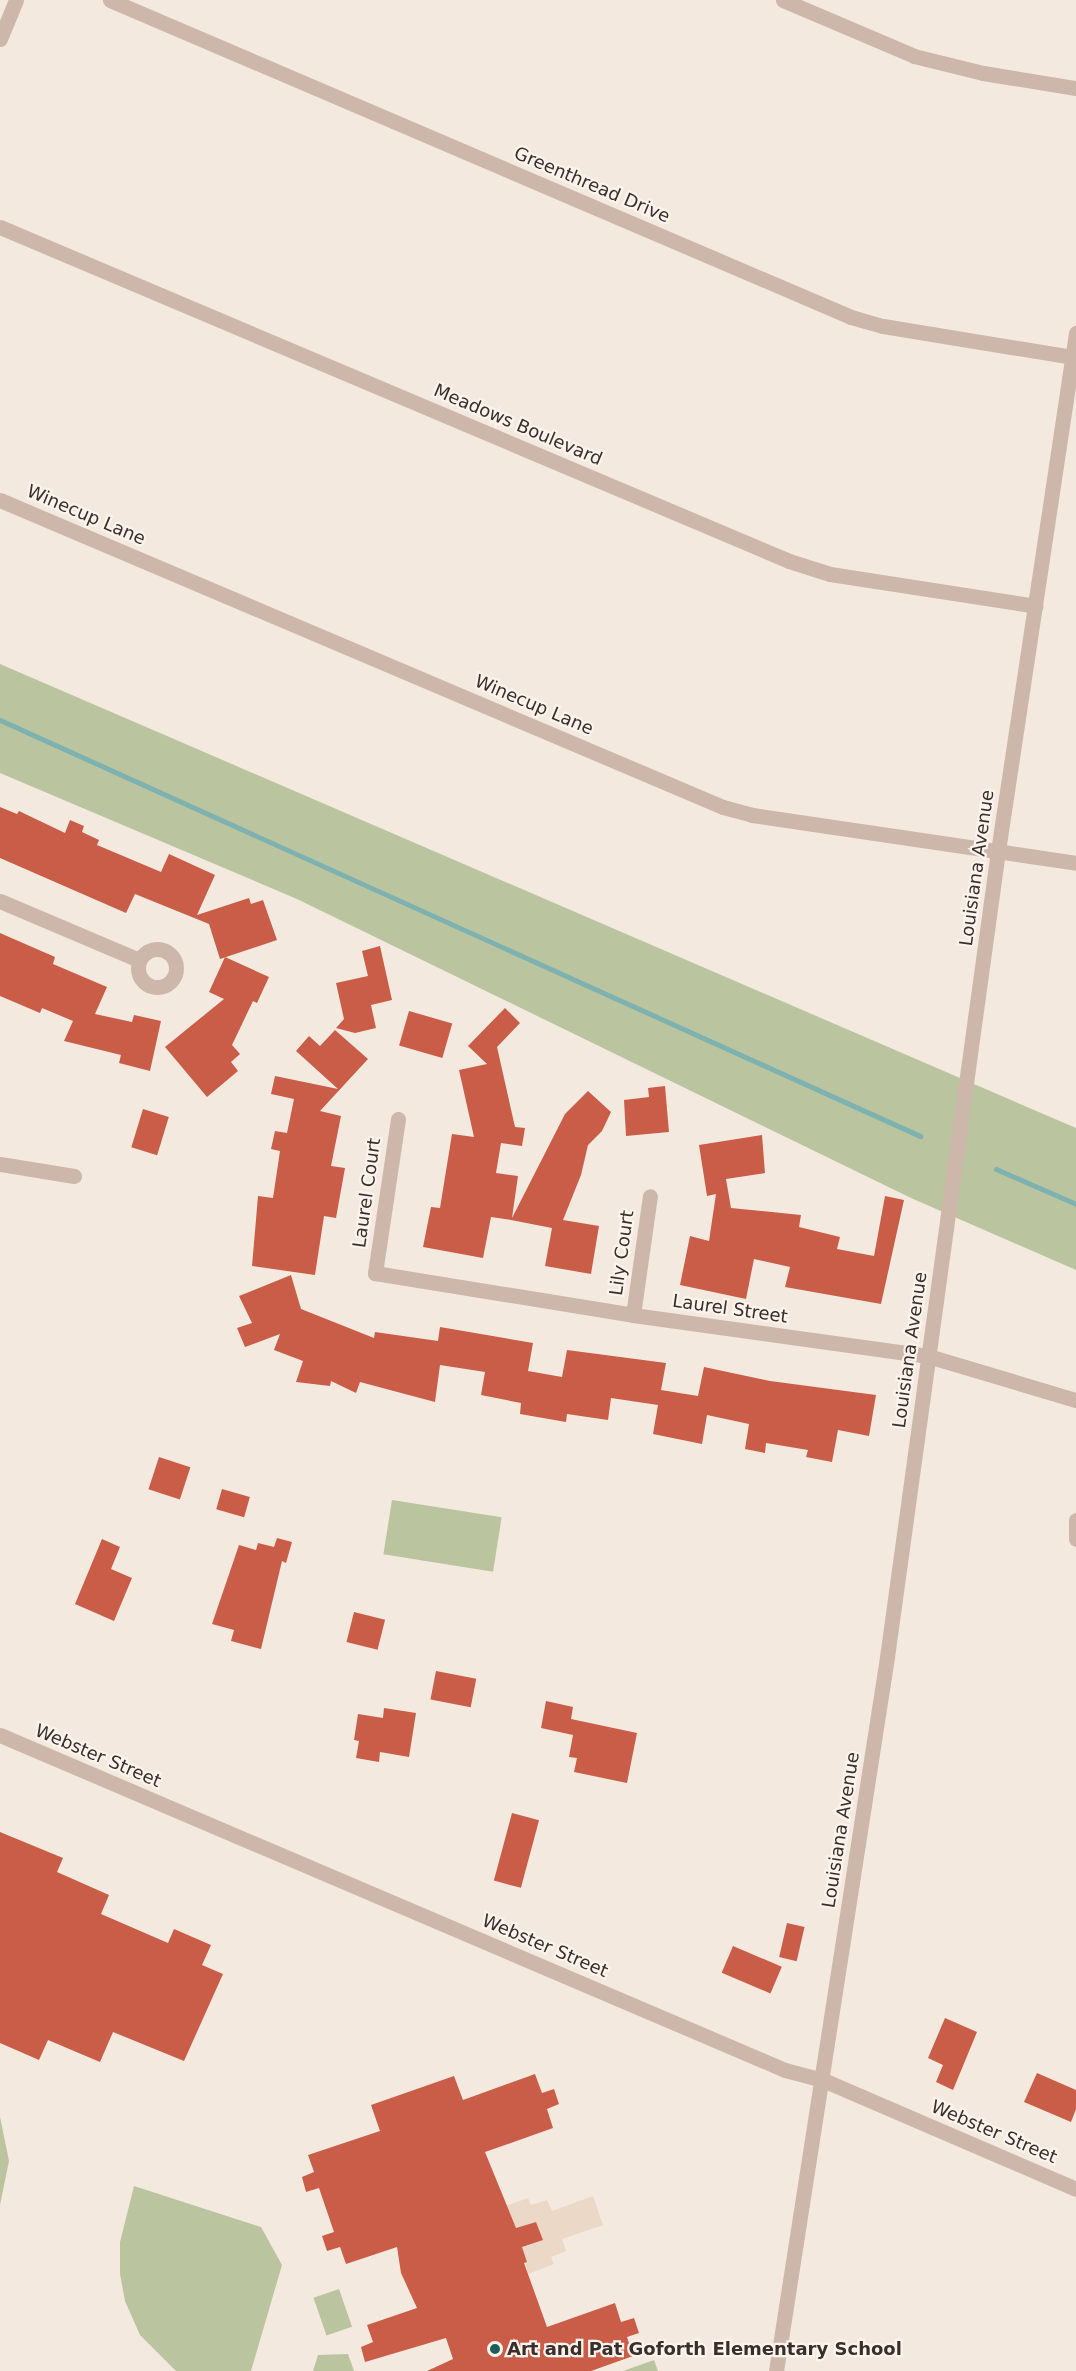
<!DOCTYPE html>
<html>
<head>
<meta charset="utf-8">
<style>
	body { margin:0 }
	#map { position:relative; width:1076px; height:2371px; overflow:hidden; background:#f4e9df; font-family:"DejaVu Sans",sans-serif }
	div>[style] { position:absolute }
	.green>* { inset:0; background:#bac49e; transform-origin:0 0 }
	.plaza>* { inset:0; background:#ecd8c6 }
	.stream>* { height:5px; margin:-2.5px; padding:0 2.5px; transform-origin:2.5px; border-radius:2.5px; background:#7db2b0 }
	.building>* { inset:0; background:#ca5d47; transform-origin:0 0 }
	.minor>* { height:15px; margin:-7.5px; padding:0 7.5px; transform-origin:7.5px; border-radius:7.5px; background:#cdb7aa }
	.minor>.ring { margin:-7.5px; padding:0; box-sizing:content-box; background:none; border:15px solid #cdb7aa; border-radius:50% }
	.tertiary>* { height:15px; margin:-7.5px; padding:0 7.5px; transform-origin:7.5px; border-radius:7.5px; background:#cdb7aa }
	.dots>* { width:16px; height:16px; translate:-50% -50%; box-sizing:border-box; border:3px solid #fbf3ec; border-radius:50% }
	span { translate:-50% -50%; white-space:nowrap; text-align:center; line-height:1.15; -webkit-text-stroke:4.5px #fbf3ec; paint-order:stroke }
	.street-label { font-size:18px; color:#3a2e2a }
	.poi-label { font-size:18px; color:#3a2e2a; font-weight:700 }
	.left { translate:0 -50%; text-align:left }
</style>
</head>
<body>
<div id="map">
	<div class="green">
		<i style="clip-path:polygon(0 664px,1076px 1128px,1076px 1270px,911px 1198px,297px 899px,0 773px)"></i>
		<i style="left:392px;top:1500px;width:111px;height:55px;rotate:9deg"></i>
		<i style="clip-path:polygon(0 2117px,9px 2161px,0 2205px)"></i>
		<i style="clip-path:polygon(134px 2186px,261px 2227px,282px 2265px,251px 2371px,176px 2371px,140px 2335px,125px 2301px,120px 2274px,120px 2242px)"></i>
		<i style="left:339px;top:2289px;width:40px;height:27px;rotate:71deg"></i>
		<i style="clip-path:polygon(348px 2354px,354px 2371px,313px 2371px,318px 2355px)"></i>
		<i style="clip-path:polygon(654px 2360px,658px 2371px,623px 2371px)"></i>
	</div>
	<div class="plaza">
		<i style="clip-path:polygon(593px 2196px,603px 2225px,562px 2239px,566px 2251px,551px 2257px,554px 2264px,528px 2274px,522px 2247px,542px 2239px,536px 2222px,516px 2228px,505px 2206px,528px 2198px,531px 2205px,547px 2200px,552px 2211px)"></i>
	</div>
	<div class="stream">
		<i style="left:0;top:720px;width:1010px;rotate:24.33deg"></i>
		<i style="left:996px;top:1169px;width:87px;rotate:23.6deg"></i>
	</div>
	<div class="building">
		<i style="clip-path:polygon(0 807px,17px 814px,19px 811px,65px 833px,70px 820px,84px 826px,82px 832px,99px 840px,97px 845px,161px 872px,169px 854px,215px 875px,197px 915px,249px 898px,251px 904px,263px 900px,277px 940px,220px 959px,209px 924px,135px 894px,126px 913px,0 858px)"></i>
		<i style="clip-path:polygon(0 933px,55px 957px,53px 964px,107px 987px,95px 1014px,132px 1022px,134px 1015px,161px 1021px,150px 1071px,119px 1063px,121px 1055px,64px 1041px,73px 1021px,42px 1008px,40px 1013px,0 996px)"></i>
		<i style="clip-path:polygon(380px 946px,392px 1000px,371px 1005px,376px 1028px,355px 1033px,336px 1028px,344px 1019px,336px 983px,368px 976px,362px 951px)"></i>
		<i style="clip-path:polygon(225px 957px,269px 977px,257px 1003px,253px 1001px,232px 1045px,240px 1054px,231px 1062px,238px 1071px,207px 1097px,165px 1047px,224px 999px,209px 992px)"></i>
		<i style="clip-path:polygon(505px 1008px,520px 1023px,497px 1047px,515px 1127px,525px 1128px,522px 1146px,501px 1143px,496px 1173px,518px 1176px,512px 1218px,565px 1114px,588px 1091px,611px 1112px,602px 1131px,588px 1145px,581px 1175px,563px 1220px,599px 1226px,591px 1274px,545px 1266px,552px 1228px,511px 1220px,491px 1217px,483px 1258px,423px 1247px,431px 1207px,440px 1208px,452px 1134px,474px 1137px,459px 1070px,487px 1064px,468px 1046px)"></i>
		<i style="left:409px;top:1011px;width:45px;height:36px;rotate:16deg"></i>
		<i style="clip-path:polygon(335px 1030px,368px 1059px,320px 1111px,341px 1116px,331px 1166px,345px 1168px,336px 1218px,324px 1216px,315px 1275px,252px 1266px,258px 1196px,273px 1198px,280px 1151px,271px 1149px,275px 1131px,287px 1133px,294px 1099px,271px 1094px,275px 1076px,338px 1089px,296px 1051px,309px 1036px,320px 1046px)"></i>
		<i style="clip-path:polygon(665px 1086px,669px 1132px,626px 1136px,624px 1100px,649px 1097px,648px 1088px)"></i>
		<i style="left:143px;top:1109px;width:27px;height:40px;rotate:17deg"></i>
		<i style="clip-path:polygon(762px 1135px,765px 1173px,726px 1179px,731px 1208px,801px 1215px,799px 1227px,840px 1237px,837px 1249px,874px 1256px,885px 1196px,904px 1200px,881px 1304px,785px 1287px,790px 1267px,754px 1259px,746px 1299px,680px 1285px,690px 1236px,709px 1241px,716px 1194px,707px 1196px,699px 1145px)"></i>
		<i style="clip-path:polygon(291px 1275px,301px 1309px,374px 1338px,375px 1332px,438px 1341px,440px 1327px,533px 1343px,528px 1371px,562px 1377px,567px 1350px,666px 1363px,661px 1390px,698px 1396px,704px 1367px,770px 1381px,876px 1395px,869px 1436px,838px 1430px,832px 1462px,806px 1457px,808px 1450px,766px 1443px,765px 1453px,745px 1449px,749px 1424px,707px 1415px,702px 1444px,653px 1434px,658px 1405px,611px 1398px,608px 1420px,567px 1414px,566px 1422px,520px 1414px,521px 1403px,481px 1395px,485px 1372px,440px 1365px,435px 1402px,360px 1382px,356px 1393px,331px 1381px,330px 1386px,296px 1382px,303px 1361px,274px 1350px,280px 1334px,245px 1347px,237px 1328px,252px 1323px,239px 1296px)"></i>
		<i style="left:159px;top:1457px;width:33px;height:34px;rotate:18deg"></i>
		<i style="left:222px;top:1489px;width:29px;height:21px;rotate:16deg"></i>
		<i style="clip-path:polygon(277px 1538px,292px 1542px,286px 1563px,282px 1561px,261px 1649px,231px 1641px,234px 1630px,212px 1624px,239px 1545px,256px 1550px,258px 1543px,274px 1547px)"></i>
		<i style="clip-path:polygon(102px 1539px,120px 1547px,111px 1569px,132px 1578px,114px 1621px,75px 1604px)"></i>
		<i style="left:354px;top:1612px;width:32px;height:31px;rotate:14deg"></i>
		<i style="left:436px;top:1671px;width:41px;height:29px;rotate:11deg"></i>
		<i style="clip-path:polygon(546px 1701px,573px 1707px,571px 1719px,637px 1733px,627px 1783px,574px 1772px,577px 1758px,569px 1757px,573px 1735px,541px 1728px)"></i>
		<i style="clip-path:polygon(384px 1708px,416px 1713px,409px 1757px,380px 1752px,379px 1762px,356px 1758px,359px 1741px,354px 1740px,358px 1714px,383px 1718px)"></i>
		<i style="left:512px;top:1813px;width:28px;height:70px;rotate:15deg"></i>
		<i style="clip-path:polygon(0 1832px,63px 1858px,57px 1872px,109px 1895px,101px 1914px,168px 1943px,174px 1929px,211px 1945px,202px 1965px,223px 1974px,184px 2061px,113px 2032px,100px 2062px,48px 2040px,39px 2060px,0 2043px)"></i>
		<i style="left:787px;top:1923px;width:18px;height:35px;rotate:13deg"></i>
		<i style="left:733px;top:1946px;width:53px;height:29px;rotate:23deg"></i>
		<i style="clip-path:polygon(945px 2018px,977px 2032px,953px 2090px,936px 2082px,943px 2065px,928px 2058px)"></i>
		<i style="clip-path:polygon(1037px 2073px,1076px 2090px,1076px 2109px,1071px 2122px,1024px 2102px)"></i>
		<i style="clip-path:polygon(535px 2074px,542px 2093px,554px 2089px,559px 2104px,547px 2109px,553px 2128px,485px 2152px,516px 2228px,536px 2222px,543px 2240px,522px 2247px,527px 2262px,524px 2263px,547px 2327px,615px 2303px,621px 2322px,634px 2318px,639px 2333px,627px 2337px,633px 2356px,591px 2371px,427px 2371px,453px 2359px,446px 2338px,365px 2362px,361px 2347px,373px 2342px,367px 2325px,417px 2308px,401px 2273px,397px 2247px,346px 2264px,340px 2247px,327px 2251px,322px 2236px,334px 2232px,319px 2188px,306px 2192px,302px 2177px,314px 2172px,308px 2155px,380px 2131px,371px 2105px,454px 2076px,463px 2100px)"></i>
	</div>
	<div class="minor">
		<i style="left:110px;top:0;width:806px;rotate:23.16deg"></i>
		<i style="left:851px;top:317px;width:33px;rotate:16deg"></i>
		<i style="left:883px;top:326px;width:193px;rotate:9.3deg"></i>
		<i style="left:783px;top:0;width:142px;rotate:23.1deg"></i>
		<i style="left:914px;top:56px;width:71px;rotate:13.8deg"></i>
		<i style="left:983px;top:73px;width:94px;rotate:9.2deg"></i>
		<i style="left:0;top:39px;width:42px;rotate:-67.7deg"></i>
		<i style="left:0;top:227px;width:857px;rotate:22.94deg"></i>
		<i style="left:789px;top:561px;width:43px;rotate:17.6deg"></i>
		<i style="left:830px;top:574px;width:208px;rotate:8.8deg"></i>
		<i style="left:0;top:500px;width:785px;rotate:23.01deg"></i>
		<i style="left:723px;top:807px;width:30px;rotate:15deg"></i>
		<i style="left:752px;top:815px;width:328px;rotate:8.4deg"></i>
		<i style="left:0;top:901px;width:151px;rotate:23deg"></i>
		<i class="ring" style="left:138px;top:949px;width:23px;height:23px"></i>
		<i style="left:398px;top:1119px;width:156px;rotate:98.5deg"></i>
		<i style="left:375px;top:1273px;width:261px;rotate:9.2deg"></i>
		<i style="left:633px;top:1315px;width:298px;rotate:7.9deg"></i>
		<i style="left:928px;top:1356px;width:154px;rotate:16.6deg"></i>
		<i style="left:0;top:1164px;width:75px;rotate:9.2deg"></i>
		<i style="left:633px;top:1315px;width:120px;rotate:-81.9deg"></i>
		<i style="left:1076px;top:1520px;width:19px;rotate:90deg"></i>
		<i style="left:823px;top:2080px;width:275px;rotate:23.3deg"></i>
	</div>
	<div class="tertiary">
		<i style="left:0;top:1735px;width:853px;rotate:23.11deg"></i>
		<i style="left:785px;top:2070px;width:39px;rotate:15deg"></i>
		<i style="left:776px;top:2371px;width:723px;rotate:-81.16deg"></i>
		<i style="left:887px;top:1657px;width:814px;rotate:-82.16deg"></i>
		<i style="left:998px;top:851px;width:524px;rotate:-81.44deg"></i>
	</div>
	<div class="dots">
		<i style="left:495px;top:2349px;background:#1d5e5d"></i>
	</div>
	<div class="street-label">
		<span style="left:592px;top:185px;rotate:23deg">Greenthread Drive</span>
		<span style="left:518px;top:425px;rotate:23deg">Meadows Boulevard</span>
		<span style="left:86px;top:515px;rotate:23deg">Winecup Lane</span>
		<span style="left:534px;top:705px;rotate:23deg">Winecup Lane</span>
		<span style="left:977px;top:868px;rotate:-82deg">Louisiana Avenue</span>
		<span style="left:367px;top:1193px;rotate:-82deg">Laurel Court</span>
		<span style="left:622px;top:1253px;rotate:-82deg">Lily Court</span>
		<span style="left:730px;top:1309px;rotate:8deg">Laurel Street</span>
		<span style="left:910px;top:1350px;rotate:-82deg">Louisiana Avenue</span>
		<span style="left:98px;top:1756px;rotate:23deg">Webster Street</span>
		<span style="left:841px;top:1830px;rotate:-81deg">Louisiana Avenue</span>
		<span style="left:545px;top:1946px;rotate:23deg">Webster Street</span>
		<span style="left:994px;top:2132px;rotate:23deg">Webster Street</span>
	</div>
	<div class="poi-label">
		<span class="left" style="left:507px;top:2349px">Art and Pat Goforth Elementary School</span>
	</div>
</div>
</body>
</html>
